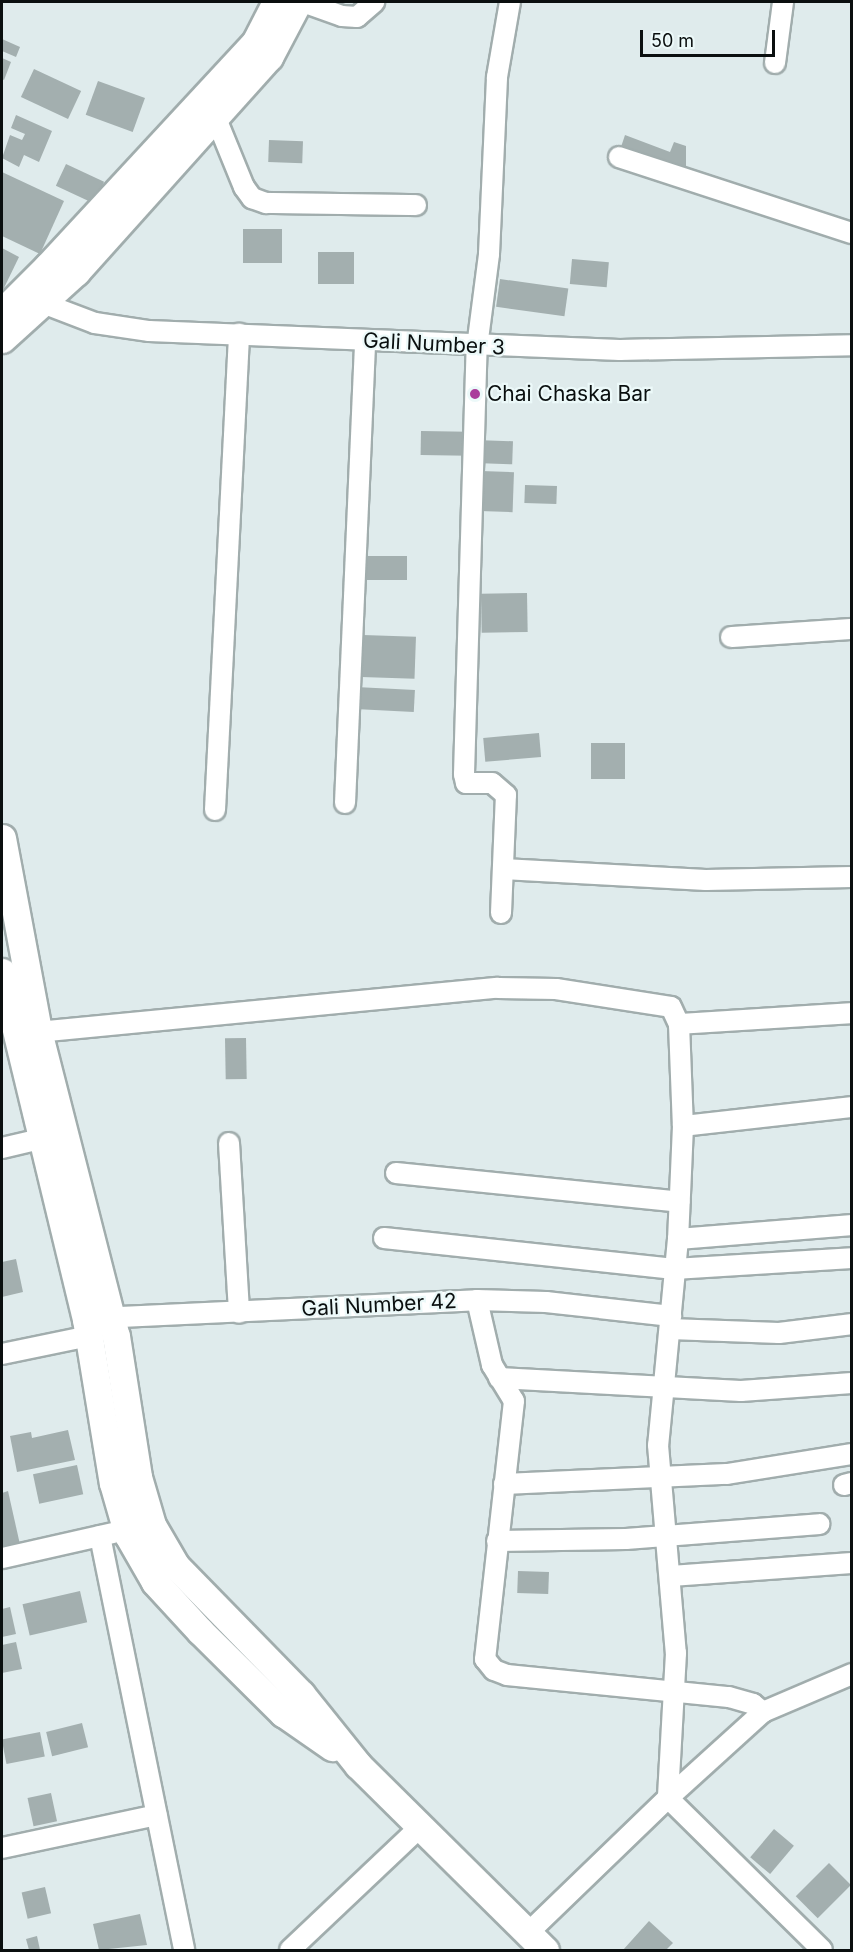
<!DOCTYPE html>
<html>
<head>
<meta charset="utf-8">
<style>
	body { margin:0 }
	#map { position:relative; width:853px; height:1952px; overflow:hidden; background:#dfebec; font-family:Inter,sans-serif }
	div>[style] { position:absolute }
	.building>* { inset:0; background:#a3afaf; transform-origin:0 0 }
	.roads { filter:drop-shadow(2px 0 #a1adad) drop-shadow(-2px 0 #a1adad) drop-shadow(0 2px #a1adad) drop-shadow(0 -2px #a1adad) }
	.street>* { height:20px; margin:-10px; padding:0 10px; transform-origin:10px; border-radius:10px; background:#fff }
	.secondary>* { height:27px; margin:-13.5px; padding:0 13.5px; transform-origin:13.5px; border-radius:13.5px; background:#fff }
	.dots>* { width:16px; height:16px; translate:-50% -50%; box-sizing:border-box; border:3px solid #ecf9f9; border-radius:50% }
	span { translate:-50% -50%; white-space:nowrap; text-align:center; line-height:1.15; -webkit-text-stroke:4.5px #ecf9f9; paint-order:stroke }
	.street-label { font-size:21px; color:#0a0f0f }
	.poi-label { font-size:21px; color:#0a0f0f }
	.left { translate:0 -50%; text-align:left }
	.frame { position:absolute; inset:0; border:3px solid #0a0f0f; pointer-events:none }
	.scale { position:absolute; left:640px; top:30px; width:135px; height:27px; box-sizing:border-box; border:3px solid #0a0f0f; border-top:0; padding-left:8px; font-size:18px; line-height:21px; white-space:nowrap; color:#0a0f0f; -webkit-text-stroke:4px #ecf9f9; paint-order:stroke }
</style>
</head>
<body>
<div id="map">
	<div class="building">
		<i style="clip-path:polygon(2px 39px,20px 47px,16px 57px,2px 51px)"></i>
		<i style="clip-path:polygon(2px 58px,11px 62px,4px 80px,2px 79px)"></i>
		<i style="left:34px;top:69px;width:52px;height:31px;rotate:25deg"></i>
		<i style="left:98px;top:81px;width:50px;height:36px;rotate:20deg"></i>
		<i style="clip-path:polygon(16px 115px,52px 131px,39px 162px,24px 155px,19px 167px,2px 158px,10px 135px,22px 140px,25px 134px,11px 128px)"></i>
		<i style="clip-path:polygon(625px 135px,670px 152px,674px 142px,686px 146px,686px 173px,620px 150px)"></i>
		<i style="left:269px;top:140px;width:34px;height:22px;rotate:2deg"></i>
		<i style="left:66px;top:164px;width:42px;height:24px;rotate:25deg"></i>
		<i style="clip-path:polygon(2px 172px,64px 201px,40px 254px,2px 236px)"></i>
		<i style="left:243px;top:229px;width:39px;height:34px"></i>
		<i style="clip-path:polygon(2px 248px,19px 257px,3px 290px,2px 289px)"></i>
		<i style="left:318px;top:252px;width:36px;height:32px"></i>
		<i style="left:572px;top:259px;width:37px;height:25px;rotate:5deg"></i>
		<i style="left:500px;top:279px;width:69px;height:28px;rotate:8deg"></i>
		<i style="left:421px;top:431px;width:47px;height:24px;rotate:1deg"></i>
		<i style="left:476px;top:440px;width:37px;height:23px;rotate:2deg"></i>
		<i style="left:481px;top:471px;width:33px;height:40px;rotate:2deg"></i>
		<i style="left:525px;top:485px;width:32px;height:18px;rotate:2deg"></i>
		<i style="left:359px;top:556px;width:48px;height:24px"></i>
		<i style="left:527px;top:593px;width:39px;height:46px;rotate:89deg"></i>
		<i style="left:363px;top:635px;width:53px;height:42px;rotate:2deg"></i>
		<i style="left:356px;top:687px;width:59px;height:22px;rotate:3deg"></i>
		<i style="left:539px;top:733px;width:24px;height:56px;rotate:85deg"></i>
		<i style="left:591px;top:743px;width:34px;height:36px"></i>
		<i style="left:246px;top:1038px;width:41px;height:21px;rotate:89deg"></i>
		<i style="clip-path:polygon(16px 1259px,23px 1292px,2px 1297px,2px 1262px)"></i>
		<i style="clip-path:polygon(68px 1430px,75px 1460px,17px 1472px,10px 1436px,31px 1432px,32px 1438px)"></i>
		<i style="left:77px;top:1465px;width:30px;height:45px;rotate:78deg"></i>
		<i style="clip-path:polygon(8px 1491px,21px 1549px,2px 1553px,2px 1493px)"></i>
		<i style="left:518px;top:1571px;width:31px;height:22px;rotate:2deg"></i>
		<i style="left:80px;top:1591px;width:32px;height:59px;rotate:77deg"></i>
		<i style="clip-path:polygon(10px 1607px,16px 1634px,2px 1637px,2px 1609px)"></i>
		<i style="clip-path:polygon(16px 1642px,22px 1669px,2px 1673px,2px 1645px)"></i>
		<i style="left:82px;top:1723px;width:25px;height:37px;rotate:76deg"></i>
		<i style="left:40px;top:1732px;width:25px;height:39px;rotate:79deg"></i>
		<i style="left:51px;top:1793px;width:29px;height:24px;rotate:78deg"></i>
		<i style="left:774px;top:1829px;width:26px;height:37px;rotate:40deg"></i>
		<i style="left:829px;top:1863px;width:31px;height:47px;rotate:45deg"></i>
		<i style="left:45px;top:1887px;width:27px;height:24px;rotate:77deg"></i>
		<i style="clip-path:polygon(140px 1914px,147px 1945px,99px 1950px,93px 1924px)"></i>
		<i style="clip-path:polygon(649px 1921px,673px 1943px,666px 1950px,623px 1950px)"></i>
		<i style="clip-path:polygon(37px 1936px,40px 1950px,29px 1950px,26px 1939px)"></i>
	</div>
	<div class="roads">
		<div class="street">
			<i style="left:303px;top:2px;width:41px;rotate:19.7deg"></i>
			<i style="left:342px;top:16px;width:15px;rotate:4deg"></i>
			<i style="left:357px;top:17px;width:23px;rotate:-41deg"></i>
			<i style="left:775px;top:63px;width:62px;rotate:-82.5deg"></i>
			<i style="left:215px;top:116px;width:77px;rotate:67.8deg"></i>
			<i style="left:244px;top:187px;width:14px;rotate:54deg"></i>
			<i style="left:252px;top:198px;width:15px;rotate:20deg"></i>
			<i style="left:266px;top:203px;width:150px;rotate:0.8deg"></i>
			<i style="left:619px;top:157px;width:245px;rotate:18.1deg"></i>
			<i style="left:36px;top:295px;width:13px;rotate:45deg"></i>
			<i style="left:45px;top:304px;width:53px;rotate:20.8deg"></i>
			<i style="left:95px;top:323px;width:55px;rotate:8.4deg"></i>
			<i style="left:149px;top:331px;width:471px;rotate:2.3deg"></i>
			<i style="left:620px;top:350px;width:232px;rotate:-1.2deg"></i>
			<i style="left:731px;top:637px;width:121px;rotate:-3.8deg"></i>
			<i style="left:345px;top:803px;width:462px;rotate:-87.5deg"></i>
			<i style="left:215px;top:810px;width:477px;rotate:-87.1deg"></i>
			<i style="left:503px;top:869px;width:203px;rotate:3.1deg"></i>
			<i style="left:706px;top:880px;width:146px;rotate:-1.2deg"></i>
			<i style="left:501px;top:913px;width:118px;rotate:-87.6deg"></i>
			<i style="left:506px;top:795px;width:18px;rotate:-139deg"></i>
			<i style="left:492px;top:783px;width:26px;rotate:180deg"></i>
			<i style="left:466px;top:783px;width:9px;rotate:-103deg"></i>
			<i style="left:464px;top:774px;width:427px;rotate:-88.3deg"></i>
			<i style="left:477px;top:347px;width:94px;rotate:-82.6deg"></i>
			<i style="left:489px;top:254px;width:177px;rotate:-87.4deg"></i>
			<i style="left:497px;top:77px;width:76px;rotate:-80.2deg"></i>
			<i style="left:679px;top:1024px;width:173px;rotate:-3.6deg"></i>
			<i style="left:27px;top:1033px;width:473px;rotate:-5.5deg"></i>
			<i style="left:498px;top:988px;width:58px;rotate:1deg"></i>
			<i style="left:556px;top:989px;width:116px;rotate:8.9deg"></i>
			<i style="left:671px;top:1007px;width:19px;rotate:65deg"></i>
			<i style="left:679px;top:1024px;width:102px;rotate:87.8deg"></i>
			<i style="left:683px;top:1126px;width:113px;rotate:92.5deg"></i>
			<i style="left:678px;top:1239px;width:207px;rotate:95.5deg"></i>
			<i style="left:658px;top:1445px;width:209px;rotate:85.1deg"></i>
			<i style="left:676px;top:1653px;width:145px;rotate:93.2deg"></i>
			<i style="left:683px;top:1126px;width:170px;rotate:-6.4deg"></i>
			<i style="left:229px;top:1143px;width:170px;rotate:86.6deg"></i>
			<i style="left:2px;top:1148px;width:52px;rotate:-13.2deg"></i>
			<i style="left:396px;top:1173px;width:285px;rotate:5.8deg"></i>
			<i style="left:384px;top:1238px;width:292px;rotate:6.1deg"></i>
			<i style="left:674px;top:1269px;width:178px;rotate:-3.5deg"></i>
			<i style="left:678px;top:1239px;width:175px;rotate:-4.6deg"></i>
			<i style="left:477px;top:1300px;width:67px;rotate:77deg"></i>
			<i style="left:492px;top:1365px;width:42px;rotate:58.6deg"></i>
			<i style="left:514px;top:1401px;width:260px;rotate:96.4deg"></i>
			<i style="left:485px;top:1659px;width:14px;rotate:51deg"></i>
			<i style="left:494px;top:1670px;width:14px;rotate:21deg"></i>
			<i style="left:507px;top:1675px;width:223px;rotate:5.7deg"></i>
			<i style="left:729px;top:1697px;width:25px;rotate:16deg"></i>
			<i style="left:753px;top:1704px;width:13px;rotate:39deg"></i>
			<i style="left:99px;top:1318px;width:378px;rotate:-2.7deg"></i>
			<i style="left:477px;top:1300px;width:69px;rotate:1.7deg"></i>
			<i style="left:546px;top:1302px;width:126px;rotate:6.4deg"></i>
			<i style="left:670px;top:1329px;width:109px;rotate:2.1deg"></i>
			<i style="left:779px;top:1333px;width:74px;rotate:-7deg"></i>
			<i style="left:2px;top:1354px;width:89px;rotate:-11.7deg"></i>
			<i style="left:499px;top:1378px;width:242px;rotate:3.1deg"></i>
			<i style="left:741px;top:1391px;width:111px;rotate:-4.1deg"></i>
			<i style="left:504px;top:1484px;width:223px;rotate:-2.6deg"></i>
			<i style="left:727px;top:1474px;width:127px;rotate:-9.1deg"></i>
			<i style="left:844px;top:1485px;width:8px;rotate:-14deg"></i>
			<i style="left:100px;top:1536px;width:422px;rotate:78.5deg"></i>
			<i style="left:497px;top:1541px;width:129px;rotate:-0.9deg"></i>
			<i style="left:626px;top:1539px;width:194px;rotate:-4.4deg"></i>
			<i style="left:2px;top:1558px;width:114px;rotate:-12.7deg"></i>
			<i style="left:671px;top:1576px;width:181px;rotate:-4.1deg"></i>
			<i style="left:668px;top:1798px;width:128px;rotate:-42.2deg"></i>
			<i style="left:763px;top:1712px;width:97px;rotate:-23.1deg"></i>
			<i style="left:2px;top:1848px;width:158px;rotate:-12deg"></i>
			<i style="left:528px;top:1933px;width:194px;rotate:-44deg"></i>
			<i style="left:668px;top:1798px;width:216px;rotate:44.6deg"></i>
			<i style="left:290px;top:1950px;width:179px;rotate:-43.4deg"></i>
		</div>
		<div class="secondary">
			<i style="left:2px;top:312px;width:65px;rotate:-45deg"></i>
			<i style="left:48px;top:266px;width:306px;rotate:-47.2deg"></i>
			<i style="left:256px;top:41px;width:44px;rotate:-62.9deg"></i>
			<i style="left:2px;top:339px;width:100px;rotate:-42.2deg"></i>
			<i style="left:76px;top:272px;width:289px;rotate:-48.1deg"></i>
			<i style="left:269px;top:57px;width:62px;rotate:-62.2deg"></i>
			<i style="left:2px;top:838px;width:196px;rotate:79.4deg"></i>
			<i style="left:38px;top:1031px;width:315px;rotate:75.7deg"></i>
			<i style="left:116px;top:1336px;width:143px;rotate:81.1deg"></i>
			<i style="left:138px;top:1477px;width:50px;rotate:73.7deg"></i>
			<i style="left:152px;top:1525px;width:48px;rotate:59.7deg"></i>
			<i style="left:176px;top:1566px;width:179px;rotate:45.7deg"></i>
			<i style="left:301px;top:1694px;width:91px;rotate:51.2deg"></i>
			<i style="left:358px;top:1765px;width:263px;rotate:44.7deg"></i>
			<i style="left:2px;top:972px;width:357px;rotate:76.4deg"></i>
			<i style="left:86px;top:1319px;width:166px;rotate:80.7deg"></i>
			<i style="left:113px;top:1483px;width:54px;rotate:73.9deg"></i>
			<i style="left:128px;top:1535px;width:54px;rotate:60.1deg"></i>
			<i style="left:155px;top:1582px;width:67px;rotate:47.4deg"></i>
			<i style="left:200px;top:1631px;width:117px;rotate:44.7deg"></i>
			<i style="left:283px;top:1713px;width:60px;rotate:34.8deg"></i>
		</div>
	</div>
	<div class="dots">
		<i style="left:475px;top:394px;background:#aa3c9b"></i>
	</div>
	<div class="street-label">
		<span style="left:434px;top:344px;rotate:3deg">Gali Number 3</span>
		<span style="left:379px;top:1305px;rotate:-3deg">Gali Number 42</span>
	</div>
	<div class="poi-label">
		<span class="left" style="left:487px;top:394px">Chai Chaska Bar</span>
	</div>
	<div class="frame"></div>
	<div class="scale">50 m</div>
</div>
</body>
</html>
